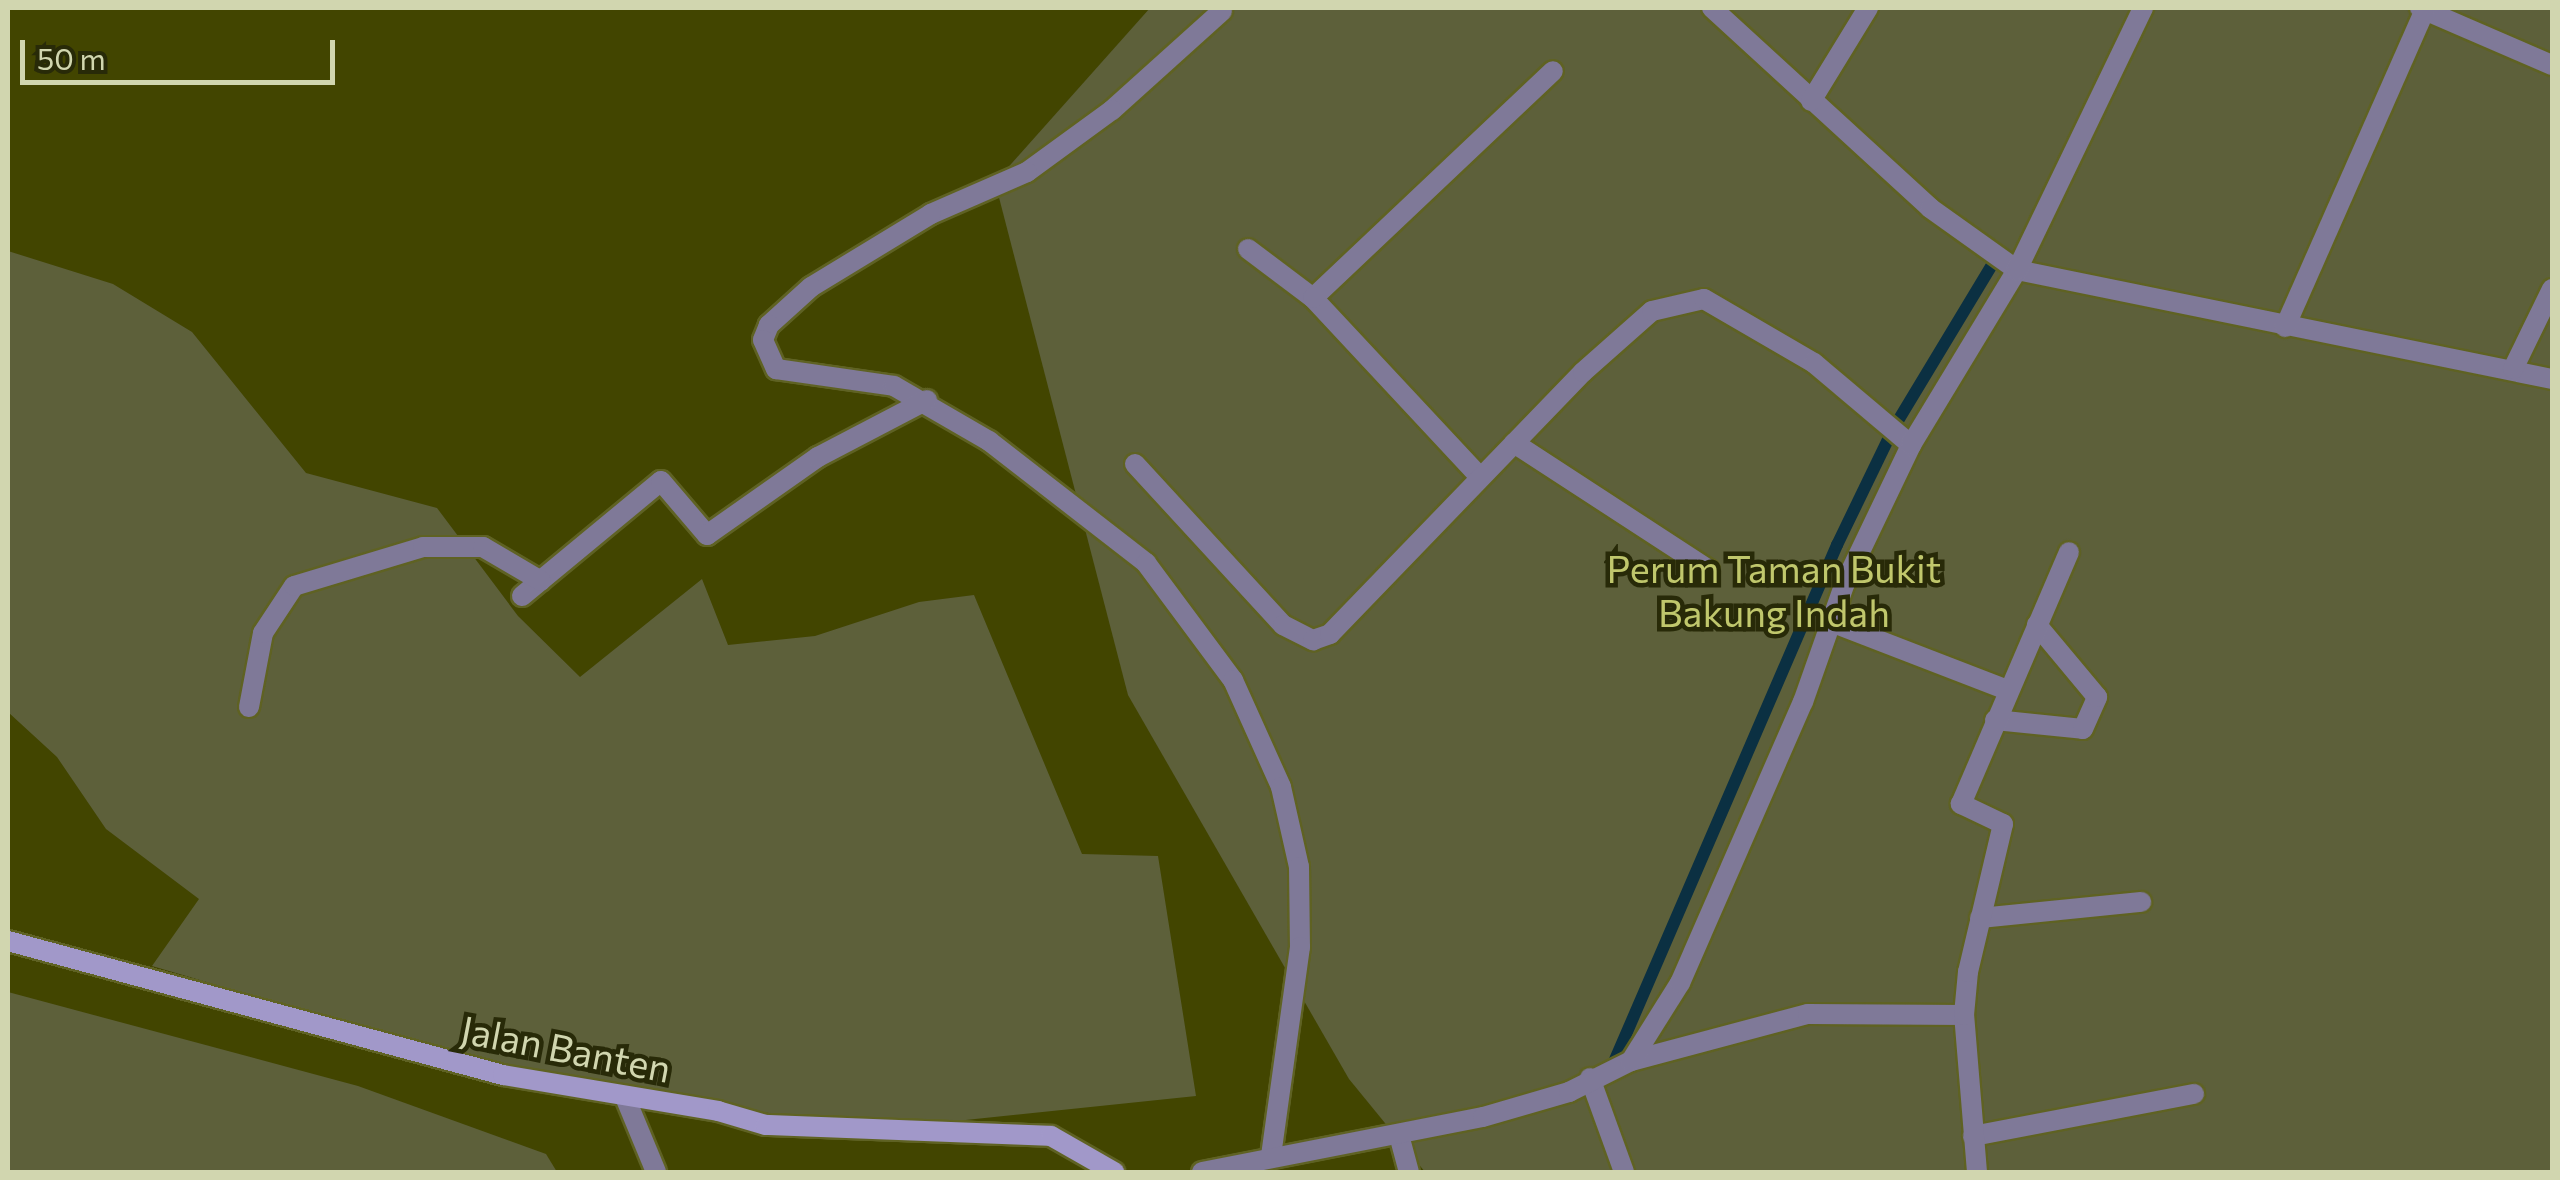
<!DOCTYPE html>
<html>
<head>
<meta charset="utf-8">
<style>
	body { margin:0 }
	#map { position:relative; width:2560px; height:1180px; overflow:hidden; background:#424500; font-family:Commissioner,sans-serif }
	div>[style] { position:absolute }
	.green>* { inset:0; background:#5d603a }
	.stream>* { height:12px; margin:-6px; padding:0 6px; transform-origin:6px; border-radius:6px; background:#0b3042 }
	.roads { filter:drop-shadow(2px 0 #5f6223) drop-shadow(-2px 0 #5f6223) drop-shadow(0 2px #5f6223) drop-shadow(0 -2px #5f6223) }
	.street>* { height:20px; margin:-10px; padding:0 10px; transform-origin:10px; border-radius:10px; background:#7f7998 }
	.secondary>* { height:20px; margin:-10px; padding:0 10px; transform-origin:10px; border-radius:10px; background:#a198c9 }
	span { translate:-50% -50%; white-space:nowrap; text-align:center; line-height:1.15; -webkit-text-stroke:9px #282a08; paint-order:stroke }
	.park-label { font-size:38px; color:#c0c76c }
	.street-label { font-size:38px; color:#d1d6af }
	.frame { position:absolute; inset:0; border:10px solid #d1d6af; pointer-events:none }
	.scale { position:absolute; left:20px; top:40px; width:315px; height:45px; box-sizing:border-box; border:5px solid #d1d6af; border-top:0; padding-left:12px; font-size:30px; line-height:35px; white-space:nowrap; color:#d1d6af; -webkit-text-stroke:8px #282a08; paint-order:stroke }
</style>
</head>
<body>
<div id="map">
	<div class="green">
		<i style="clip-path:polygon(1150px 8px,2552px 8px,2552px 1172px,1425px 1172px,1349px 1079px,1128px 695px,995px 182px)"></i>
		<i style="clip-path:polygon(8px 251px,113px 284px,192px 332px,306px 473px,437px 508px,518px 616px,580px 677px,702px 579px,728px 645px,815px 636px,919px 602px,974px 595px,1082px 854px,1158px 856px,1196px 1096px,880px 1129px,610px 1090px,407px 1041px,152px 966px,199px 899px,106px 829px,57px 757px,8px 712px)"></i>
		<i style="clip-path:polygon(8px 992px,358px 1086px,546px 1154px,557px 1172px,8px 1172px)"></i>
	</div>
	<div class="stream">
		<i style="left:1611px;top:1069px;width:571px;rotate:-66.67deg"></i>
		<i style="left:1837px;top:545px;width:129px;rotate:-64.2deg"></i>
		<i style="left:1893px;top:429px;width:203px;rotate:-58.9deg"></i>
	</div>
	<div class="roads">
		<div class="street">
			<i style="left:1712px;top:8px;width:296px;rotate:42.5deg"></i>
			<i style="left:1930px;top:208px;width:107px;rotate:35.5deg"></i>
			<i style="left:2017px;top:270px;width:546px;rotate:11.52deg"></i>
			<i style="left:2420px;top:8px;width:144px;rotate:23.4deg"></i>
			<i style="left:1222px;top:11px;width:148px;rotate:138deg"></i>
			<i style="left:1112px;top:110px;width:105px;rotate:143.9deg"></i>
			<i style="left:1027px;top:172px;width:105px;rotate:156.4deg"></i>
			<i style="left:931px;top:214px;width:140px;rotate:148.7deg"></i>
			<i style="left:811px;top:287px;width:57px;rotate:137.9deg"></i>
			<i style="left:769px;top:325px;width:16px;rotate:112deg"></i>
			<i style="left:763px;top:340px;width:32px;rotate:66deg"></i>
			<i style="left:776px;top:369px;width:119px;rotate:8.2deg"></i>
			<i style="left:894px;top:386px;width:110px;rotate:30.1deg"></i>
			<i style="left:989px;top:441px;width:199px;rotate:37.8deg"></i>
			<i style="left:1146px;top:563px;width:146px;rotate:53.4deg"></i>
			<i style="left:1233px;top:680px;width:117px;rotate:65.8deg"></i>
			<i style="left:1281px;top:787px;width:82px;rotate:77.3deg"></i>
			<i style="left:1299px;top:867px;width:80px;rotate:89.3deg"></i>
			<i style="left:1300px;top:947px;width:212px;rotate:97.9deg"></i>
			<i style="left:1811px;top:101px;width:109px;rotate:-58.5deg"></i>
			<i style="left:1248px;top:249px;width:81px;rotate:37deg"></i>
			<i style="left:1313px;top:298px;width:245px;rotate:47deg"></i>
			<i style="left:1313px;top:298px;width:330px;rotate:-43.4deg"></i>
			<i style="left:2285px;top:327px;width:347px;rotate:-66.2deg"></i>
			<i style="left:2513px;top:369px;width:89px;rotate:-64deg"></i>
			<i style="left:1514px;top:443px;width:233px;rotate:33.1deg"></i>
			<i style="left:1135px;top:464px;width:219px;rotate:47.4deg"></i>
			<i style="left:1283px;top:625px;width:34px;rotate:27deg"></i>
			<i style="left:1313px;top:640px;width:18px;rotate:-19deg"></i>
			<i style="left:1330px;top:634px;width:364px;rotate:-46deg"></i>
			<i style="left:1583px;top:372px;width:92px;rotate:-41.5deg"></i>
			<i style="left:1652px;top:311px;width:53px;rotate:-13deg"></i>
			<i style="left:1704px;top:299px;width:127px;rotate:30.2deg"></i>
			<i style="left:1814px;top:363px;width:127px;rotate:40.2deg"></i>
			<i style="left:522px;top:596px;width:180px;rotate:-39.6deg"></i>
			<i style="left:661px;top:481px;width:71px;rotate:49.6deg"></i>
			<i style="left:707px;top:535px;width:136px;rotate:-35.1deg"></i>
			<i style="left:818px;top:457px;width:123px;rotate:-27.6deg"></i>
			<i style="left:1831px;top:622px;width:189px;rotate:21.1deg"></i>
			<i style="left:249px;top:707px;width:75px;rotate:-79.3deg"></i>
			<i style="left:263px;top:633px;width:56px;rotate:-56.6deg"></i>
			<i style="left:294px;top:586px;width:135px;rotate:-16.8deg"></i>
			<i style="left:423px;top:547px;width:60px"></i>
			<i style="left:483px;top:547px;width:67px;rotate:30.4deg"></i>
			<i style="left:1995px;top:720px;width:88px;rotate:5.8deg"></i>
			<i style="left:2083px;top:729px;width:35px;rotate:-66deg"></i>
			<i style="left:2097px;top:697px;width:94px;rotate:-129.8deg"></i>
			<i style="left:1980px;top:918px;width:162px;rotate:-5.7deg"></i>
			<i style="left:1631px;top:1061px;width:183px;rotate:-14.9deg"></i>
			<i style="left:1808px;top:1014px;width:156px;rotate:0.4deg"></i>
			<i style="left:1590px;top:1078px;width:100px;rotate:70.1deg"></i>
			<i style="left:625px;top:1097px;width:81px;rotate:67.5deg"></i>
			<i style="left:1399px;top:1135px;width:38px;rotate:75deg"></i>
			<i style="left:1973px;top:1136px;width:225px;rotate:-10.8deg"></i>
			<i style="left:1202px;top:1172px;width:286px;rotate:-11.1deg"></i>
			<i style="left:1483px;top:1117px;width:90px;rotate:-16.2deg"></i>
			<i style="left:1569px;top:1092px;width:69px;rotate:-26.6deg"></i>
			<i style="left:1631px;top:1061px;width:92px;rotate:-57.9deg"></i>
			<i style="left:1680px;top:983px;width:307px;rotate:-66.4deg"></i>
			<i style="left:1803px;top:702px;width:126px;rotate:-70.6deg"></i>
			<i style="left:1845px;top:583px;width:153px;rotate:-64.4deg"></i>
			<i style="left:1911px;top:445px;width:205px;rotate:-58.8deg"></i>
			<i style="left:2017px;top:270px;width:291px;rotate:-64.3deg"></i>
			<i style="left:1977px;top:1172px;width:158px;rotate:-94.7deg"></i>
			<i style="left:1964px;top:1015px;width:43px;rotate:-84.7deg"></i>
			<i style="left:1968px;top:972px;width:152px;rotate:-76.7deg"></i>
			<i style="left:2003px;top:824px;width:47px;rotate:-154.5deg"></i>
			<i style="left:1961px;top:804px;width:274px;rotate:-66.8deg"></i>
		</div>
		<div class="secondary">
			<i style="left:8px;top:941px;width:513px;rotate:15.15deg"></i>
			<i style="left:503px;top:1075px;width:218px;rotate:9.5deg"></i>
			<i style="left:718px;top:1111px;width:50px;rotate:16.3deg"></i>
			<i style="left:766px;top:1125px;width:285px;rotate:2.2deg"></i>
			<i style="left:1051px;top:1136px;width:73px;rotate:29.7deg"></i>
		</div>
	</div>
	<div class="park-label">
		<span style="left:1774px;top:590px">Perum Taman Bukit<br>Bakung Indah</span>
	</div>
	<div class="street-label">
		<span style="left:566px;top:1048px;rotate:11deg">Jalan Banten</span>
	</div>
	<div class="frame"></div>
	<div class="scale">50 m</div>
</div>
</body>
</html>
